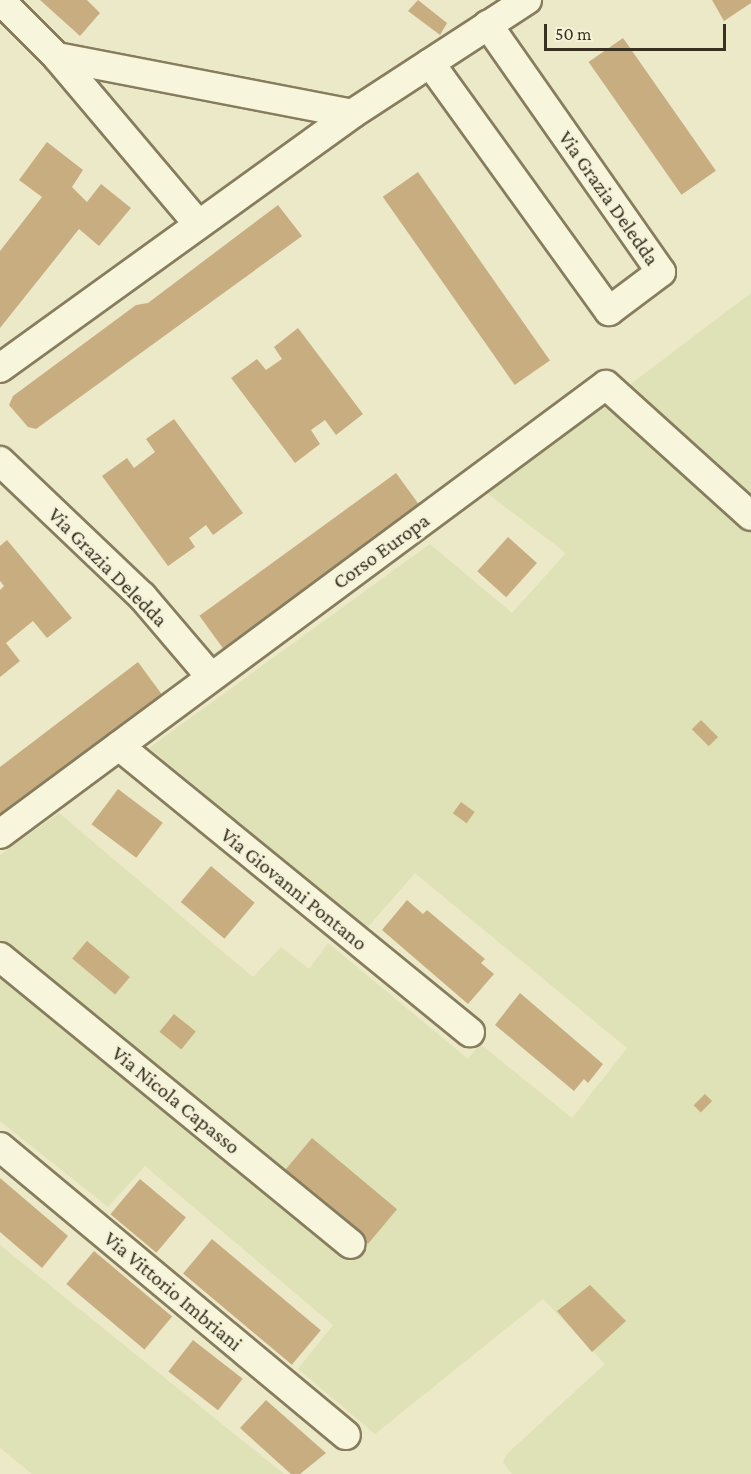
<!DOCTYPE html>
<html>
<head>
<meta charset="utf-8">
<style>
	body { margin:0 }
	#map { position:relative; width:751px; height:1474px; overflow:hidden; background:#ece9c8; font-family:"Crimson Pro",serif }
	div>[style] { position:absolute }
	.farmland>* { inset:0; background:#dfe1b6 }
	.building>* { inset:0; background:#c8ad81; transform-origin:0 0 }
	.roads { filter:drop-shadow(2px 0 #877d5e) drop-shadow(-2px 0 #877d5e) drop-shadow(0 2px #877d5e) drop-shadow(0 -2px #877d5e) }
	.minor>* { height:28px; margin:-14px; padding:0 14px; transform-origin:14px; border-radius:14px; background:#f7f5db }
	span { translate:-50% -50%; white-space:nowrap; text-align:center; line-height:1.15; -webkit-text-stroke:4.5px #f4f2d8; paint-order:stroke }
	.street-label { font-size:21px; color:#383121 }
	.scale { position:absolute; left:544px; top:24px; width:182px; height:27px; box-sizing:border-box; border:3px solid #383121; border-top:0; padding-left:8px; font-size:18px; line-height:21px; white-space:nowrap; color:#383121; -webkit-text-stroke:4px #f4f2d8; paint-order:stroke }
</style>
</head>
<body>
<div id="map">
	<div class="farmland">
		<i style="clip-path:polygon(751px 293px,751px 1474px,512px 1474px,503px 1462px,507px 1454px,605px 1364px,543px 1299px,375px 1434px,298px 1369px,333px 1325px,145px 1166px,108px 1207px,0 1121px,0 855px,59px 813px,253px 977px,281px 947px,309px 969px,328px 943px,468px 1059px,480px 1044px,572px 1118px,627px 1048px,415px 873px,367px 928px,149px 748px,430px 544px,512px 613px,566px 553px,487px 493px)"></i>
		<i style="clip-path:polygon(0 1245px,284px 1474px,32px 1474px,0 1448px)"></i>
	</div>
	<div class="building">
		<i style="clip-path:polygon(40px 0,87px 0,100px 13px,80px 36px)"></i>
		<i style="clip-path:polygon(418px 0,447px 23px,440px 35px,408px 11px)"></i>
		<i style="clip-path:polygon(712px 0,751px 0,751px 3px,724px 21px)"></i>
		<i style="left:623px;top:38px;width:162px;height:42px;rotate:55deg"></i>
		<i style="clip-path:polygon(47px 142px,83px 170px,72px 187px,87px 202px,101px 184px,131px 208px,99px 246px,79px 229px,0 328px,0 251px,42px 197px,19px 180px)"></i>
		<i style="left:418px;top:172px;width:230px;height:43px;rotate:55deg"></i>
		<i style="clip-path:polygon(278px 205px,302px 236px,36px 429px,28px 427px,9px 405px,13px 396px,136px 305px,148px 303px)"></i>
		<i style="clip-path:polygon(298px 328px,363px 414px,336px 435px,325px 420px,311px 430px,320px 444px,295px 463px,231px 378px,257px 359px,266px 370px,282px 359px,274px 347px)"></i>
		<i style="clip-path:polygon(174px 419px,243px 513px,213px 535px,206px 525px,189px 538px,195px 547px,168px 566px,102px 476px,127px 458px,134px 468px,155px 452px,146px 439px)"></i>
		<i style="left:396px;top:473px;width:44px;height:243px;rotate:54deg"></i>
		<i style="left:508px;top:537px;width:39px;height:46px;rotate:42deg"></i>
		<i style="clip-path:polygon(7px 540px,72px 618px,47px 638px,33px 621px,6px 643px,20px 661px,0 677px,0 590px,4px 586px,0 581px,0 546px)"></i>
		<i style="clip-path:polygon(138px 662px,163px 696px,0 820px,0 767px)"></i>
		<i style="left:701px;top:720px;width:24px;height:13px;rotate:45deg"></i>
		<i style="left:118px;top:789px;width:56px;height:44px;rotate:37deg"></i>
		<i style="left:461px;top:802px;width:17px;height:14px;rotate:36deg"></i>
		<i style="left:211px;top:866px;width:57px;height:47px;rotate:40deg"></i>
		<i style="clip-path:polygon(407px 900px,423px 914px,427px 910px,485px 959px,481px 963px,494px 974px,468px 1004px,382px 930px)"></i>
		<i style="left:87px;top:941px;width:56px;height:23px;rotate:40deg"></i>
		<i style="clip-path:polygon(520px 993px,603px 1064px,588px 1083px,584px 1079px,574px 1091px,495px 1025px)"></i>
		<i style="left:174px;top:1014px;width:28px;height:23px;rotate:39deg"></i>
		<i style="left:705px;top:1094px;width:10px;height:16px;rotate:45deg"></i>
		<i style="left:312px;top:1138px;width:111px;height:45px;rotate:40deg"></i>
		<i style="clip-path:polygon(0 1178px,68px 1236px,42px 1268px,0 1232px)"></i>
		<i style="left:140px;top:1179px;width:60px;height:46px;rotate:40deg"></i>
		<i style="left:212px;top:1239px;width:142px;height:45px;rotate:40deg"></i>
		<i style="left:94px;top:1251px;width:102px;height:43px;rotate:40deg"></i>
		<i style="clip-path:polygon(590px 1285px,626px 1321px,592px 1352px,557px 1311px)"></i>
		<i style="left:193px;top:1340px;width:63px;height:40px;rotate:38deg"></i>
		<i style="clip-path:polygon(266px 1400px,326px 1453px,300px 1474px,291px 1474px,240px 1428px)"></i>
	</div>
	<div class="roads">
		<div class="minor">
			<i style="left:0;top:0;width:81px;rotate:45deg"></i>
			<i style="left:57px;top:57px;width:219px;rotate:49.8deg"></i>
			<i style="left:57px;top:57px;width:300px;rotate:10.9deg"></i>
			<i style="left:430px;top:63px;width:306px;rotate:54.2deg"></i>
			<i style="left:609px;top:311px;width:65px;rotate:-36.9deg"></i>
			<i style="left:661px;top:272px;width:302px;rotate:-125deg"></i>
			<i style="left:0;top:368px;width:434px;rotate:-35.8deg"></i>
			<i style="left:352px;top:114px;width:209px;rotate:-33.1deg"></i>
			<i style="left:0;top:461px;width:196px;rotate:43.6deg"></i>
			<i style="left:142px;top:596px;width:106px;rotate:49.6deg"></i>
			<i style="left:119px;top:746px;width:453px;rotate:39.2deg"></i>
			<i style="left:0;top:834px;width:754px;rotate:-36.54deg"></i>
			<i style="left:606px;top:385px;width:195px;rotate:42.1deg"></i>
			<i style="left:0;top:957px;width:453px;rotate:39.3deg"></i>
			<i style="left:0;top:1147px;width:450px;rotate:39.8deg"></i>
		</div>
	</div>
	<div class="street-label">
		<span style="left:609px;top:198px;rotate:55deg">Via Grazia Deledda</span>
		<span style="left:381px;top:551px;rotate:-36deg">Corso Europa</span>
		<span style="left:108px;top:567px;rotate:45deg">Via Grazia Deledda</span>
		<span style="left:294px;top:889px;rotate:39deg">Via Giovanni Pontano</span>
		<span style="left:176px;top:1100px;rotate:39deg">Via Nicola Capasso</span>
		<span style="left:173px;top:1291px;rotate:40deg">Via Vittorio Imbriani</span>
	</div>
	<div class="scale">50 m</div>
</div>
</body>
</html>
